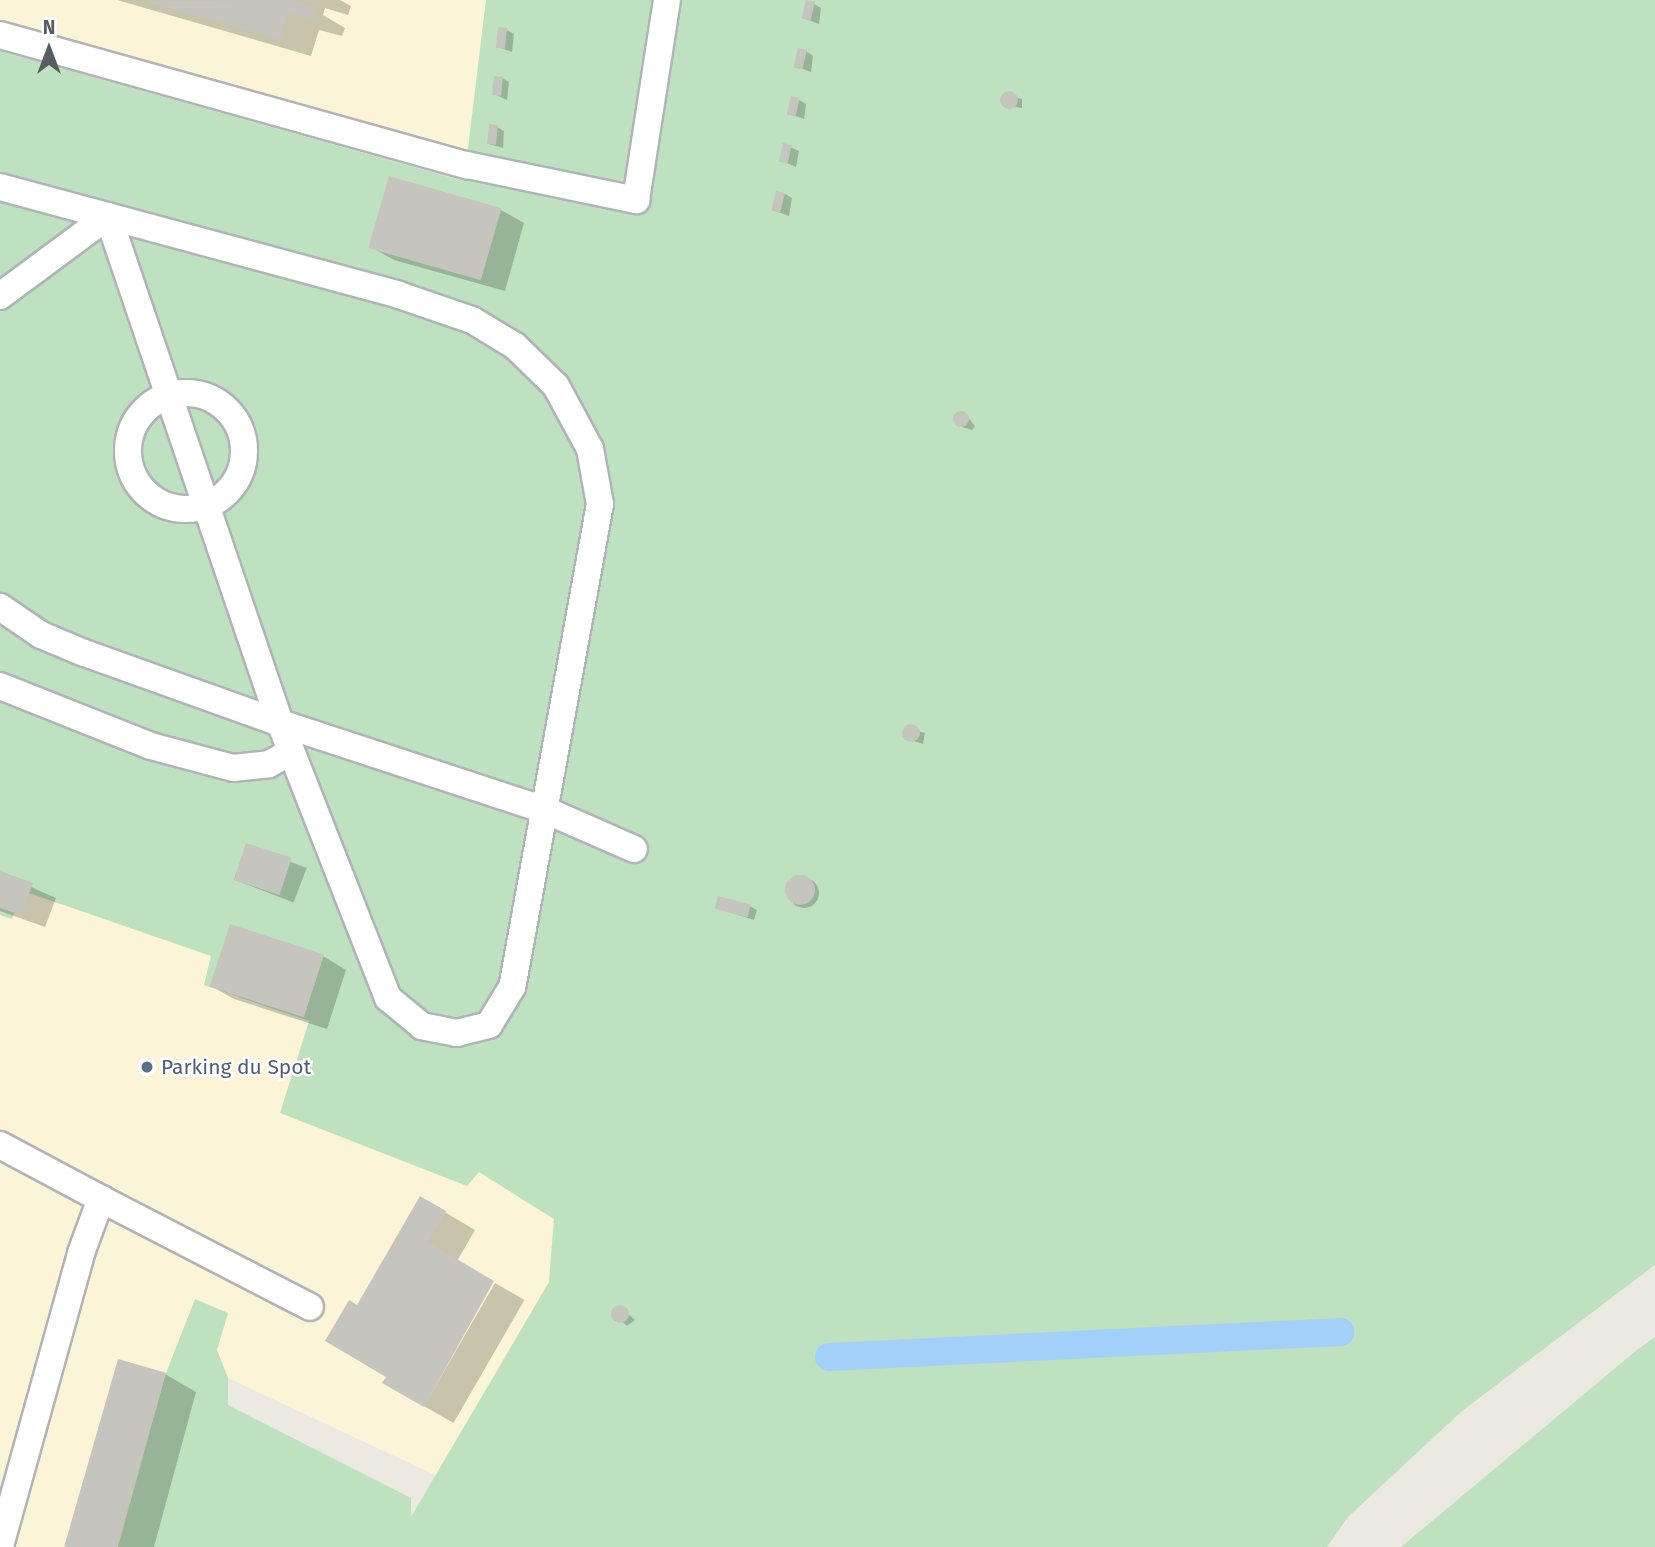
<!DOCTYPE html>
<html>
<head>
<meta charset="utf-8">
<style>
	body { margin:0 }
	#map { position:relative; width:1655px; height:1547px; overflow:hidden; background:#ebe9e1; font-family:"Fira Sans",sans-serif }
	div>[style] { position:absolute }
	.commercial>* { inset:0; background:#fbf4d6 }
	.green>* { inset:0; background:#bee2bf }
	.shadow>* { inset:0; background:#0003; transform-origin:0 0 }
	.round { border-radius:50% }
	.canal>* { height:28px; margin:-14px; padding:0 14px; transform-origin:14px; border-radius:14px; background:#a2d0f9 }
	.building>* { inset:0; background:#c6c4be; transform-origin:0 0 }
	.roads { filter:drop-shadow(2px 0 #b1b3b8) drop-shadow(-2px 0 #b1b3b8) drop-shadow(0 2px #b1b3b8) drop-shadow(0 -2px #b1b3b8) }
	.minor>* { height:26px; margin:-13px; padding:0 13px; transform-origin:13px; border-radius:13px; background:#fff }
	.minor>.ring { margin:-13px; padding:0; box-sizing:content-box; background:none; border:26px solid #fff; border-radius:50% }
	.dots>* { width:19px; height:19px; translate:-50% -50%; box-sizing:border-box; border:4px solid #fff; border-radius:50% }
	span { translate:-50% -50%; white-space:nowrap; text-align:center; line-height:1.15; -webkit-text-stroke:5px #fff; paint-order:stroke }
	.service-label { font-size:21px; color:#4e5e75 }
	.left { translate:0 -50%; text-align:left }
	.north { position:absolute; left:14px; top:14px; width:70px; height:70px; -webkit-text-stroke:5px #fff; paint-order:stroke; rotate:0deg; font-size:19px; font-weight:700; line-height:28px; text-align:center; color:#595c61 }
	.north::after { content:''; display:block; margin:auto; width:24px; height:32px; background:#595c61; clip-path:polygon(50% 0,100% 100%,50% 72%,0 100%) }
</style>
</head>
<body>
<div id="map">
	<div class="commercial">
		<i style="clip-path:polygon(0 0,486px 0,465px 181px,479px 1172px,554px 1219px,549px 1282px,437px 1476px,228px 1378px,217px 1350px,228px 1313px,195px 1300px,166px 1373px,118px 1547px,0 1547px)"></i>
	</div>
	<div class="green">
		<i style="clip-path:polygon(486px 0,1655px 0,1655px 1265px,1462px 1411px,1348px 1517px,1327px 1547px,118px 1547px,166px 1373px,195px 1299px,228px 1313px,217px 1350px,228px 1378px,228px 1405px,411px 1498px,411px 1517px,549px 1282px,554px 1219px,479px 1172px,467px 1186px,280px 1113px,309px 1021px,204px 985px,211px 956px,23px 891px,12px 919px,0 915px,0 51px,464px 181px)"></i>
		<i style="clip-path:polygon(1655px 1337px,1655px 1547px,1401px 1547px,1638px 1349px)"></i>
	</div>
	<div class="shadow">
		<i style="clip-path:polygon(117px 0,340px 0,351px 6px,348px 15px,325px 8px,323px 15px,345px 28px,342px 36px,319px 30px,311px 56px)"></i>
		<i style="clip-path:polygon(814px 4px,821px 8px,819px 24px,805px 19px)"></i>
		<i style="clip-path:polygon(507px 30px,514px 34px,512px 52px,498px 47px)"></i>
		<i style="clip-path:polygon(806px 51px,813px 56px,811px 72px,797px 67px)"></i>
		<i style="clip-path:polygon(502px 78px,509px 82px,507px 100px,494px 94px)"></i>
		<i style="clip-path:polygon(1004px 95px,1022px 99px,1022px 108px,1005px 105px)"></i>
		<i style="clip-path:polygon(799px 100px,806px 104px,804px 119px,790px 114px)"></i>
		<i style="clip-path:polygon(497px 127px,504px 131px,503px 148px,489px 144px)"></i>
		<i style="clip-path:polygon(785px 145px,799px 151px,796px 167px,782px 161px)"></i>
		<i style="clip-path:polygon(785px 194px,792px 198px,789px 216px,775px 211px)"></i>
		<i style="clip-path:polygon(501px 210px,524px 223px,505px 291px,394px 260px,371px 247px)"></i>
		<i style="clip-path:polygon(956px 415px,966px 415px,975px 426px,972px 430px,962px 427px,955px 423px)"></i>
		<i style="clip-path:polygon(907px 728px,925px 733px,923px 744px,905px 738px)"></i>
		<i style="left:247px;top:845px;width:64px;height:37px;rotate:21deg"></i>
		<i style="clip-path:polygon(0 873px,56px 898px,45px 927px,0 911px)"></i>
		<i class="round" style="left:789px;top:878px;width:30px;height:30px"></i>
		<i style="clip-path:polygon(750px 906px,757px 910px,754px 920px,717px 908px)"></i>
		<i style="clip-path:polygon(323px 956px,346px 970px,327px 1029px,234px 999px,211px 986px)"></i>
		<i style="clip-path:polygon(421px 1198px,475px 1230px,457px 1261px,358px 1307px)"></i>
		<i style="left:495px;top:1283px;width:34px;height:142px;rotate:30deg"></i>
		<i style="clip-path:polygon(622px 1308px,635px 1320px,627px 1326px,614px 1314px)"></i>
		<i style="clip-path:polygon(165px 1374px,196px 1392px,154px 1547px,68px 1547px)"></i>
	</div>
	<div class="canal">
		<i style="left:829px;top:1357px;width:512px;rotate:-2.8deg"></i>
	</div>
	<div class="building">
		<i style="clip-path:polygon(292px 0,315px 8px,311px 20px,288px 13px,280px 40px,146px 1px)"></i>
		<i style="left:806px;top:0;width:9px;height:19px;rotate:13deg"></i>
		<i style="left:498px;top:27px;width:9px;height:21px;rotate:6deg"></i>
		<i style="left:798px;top:48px;width:9px;height:20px;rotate:13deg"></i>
		<i style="left:494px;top:76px;width:9px;height:19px;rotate:6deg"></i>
		<i class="round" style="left:1000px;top:91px;width:18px;height:18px"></i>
		<i style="left:791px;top:96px;width:9px;height:19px;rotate:13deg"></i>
		<i style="left:489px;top:124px;width:9px;height:20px;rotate:6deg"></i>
		<i style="left:783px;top:143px;width:9px;height:19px;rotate:13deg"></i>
		<i style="left:389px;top:176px;width:117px;height:75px;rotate:16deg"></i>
		<i style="left:776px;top:191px;width:9px;height:20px;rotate:13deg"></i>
		<i class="round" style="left:953px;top:411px;width:16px;height:16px"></i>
		<i class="round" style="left:902px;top:724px;width:18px;height:18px"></i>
		<i style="left:246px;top:843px;width:48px;height:39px;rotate:18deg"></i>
		<i style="clip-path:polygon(0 871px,33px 883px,21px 915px,0 908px)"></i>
		<i class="round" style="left:785px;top:875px;width:30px;height:30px"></i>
		<i style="left:718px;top:896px;width:34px;height:13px;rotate:15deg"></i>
		<i style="left:230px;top:924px;width:99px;height:66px;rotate:18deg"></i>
		<i style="clip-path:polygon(420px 1196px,446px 1211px,428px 1242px,494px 1281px,424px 1407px,382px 1383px,386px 1377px,325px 1341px,349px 1300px,357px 1305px)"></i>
		<i class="round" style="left:611px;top:1305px;width:18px;height:18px"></i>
		<i style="left:118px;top:1359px;width:50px;height:195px;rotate:16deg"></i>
	</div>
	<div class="roads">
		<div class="minor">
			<i style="left:0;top:35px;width:485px;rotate:15.6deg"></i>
			<i style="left:467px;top:165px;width:173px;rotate:11.7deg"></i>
			<i style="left:636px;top:200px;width:202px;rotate:-81.2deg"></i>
			<i style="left:0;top:187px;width:413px;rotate:15.1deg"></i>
			<i style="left:399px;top:295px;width:77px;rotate:18.9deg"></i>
			<i style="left:472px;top:320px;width:50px;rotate:31.2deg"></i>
			<i style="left:515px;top:346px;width:57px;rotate:44.3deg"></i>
			<i style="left:556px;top:386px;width:72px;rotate:61.6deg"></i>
			<i style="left:590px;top:449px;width:56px;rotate:79.7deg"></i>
			<i style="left:600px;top:504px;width:491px;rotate:100.3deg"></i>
			<i style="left:512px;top:987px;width:44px;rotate:121.2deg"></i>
			<i style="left:489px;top:1025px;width:33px;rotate:166deg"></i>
			<i style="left:457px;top:1033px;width:36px;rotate:-169deg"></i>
			<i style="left:422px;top:1026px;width:44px;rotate:-140.5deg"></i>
			<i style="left:388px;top:998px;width:295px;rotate:-111.4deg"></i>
			<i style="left:280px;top:723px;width:208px;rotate:-160.3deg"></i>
			<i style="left:84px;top:653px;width:47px;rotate:-157.3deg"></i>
			<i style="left:41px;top:635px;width:50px;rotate:-145.7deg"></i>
			<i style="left:0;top:296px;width:134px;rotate:-36.5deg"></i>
			<i style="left:108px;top:216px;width:535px;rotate:71.26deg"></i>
			<i style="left:280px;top:723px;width:279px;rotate:18.2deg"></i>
			<i style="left:545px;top:810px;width:97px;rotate:23.7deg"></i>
			<i class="ring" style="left:128px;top:393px;width:90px;height:90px"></i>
			<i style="left:0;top:686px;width:162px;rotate:21.7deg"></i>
			<i style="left:151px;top:746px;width:85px;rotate:15deg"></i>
			<i style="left:233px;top:768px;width:36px;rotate:-6deg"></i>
			<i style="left:269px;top:764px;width:25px;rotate:-29deg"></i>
			<i style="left:0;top:1145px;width:115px;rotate:28.1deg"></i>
			<i style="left:0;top:1546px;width:304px;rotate:-74.5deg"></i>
			<i style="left:81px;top:1253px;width:58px;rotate:-69.7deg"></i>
			<i style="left:101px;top:1199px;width:235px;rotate:27.3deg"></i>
		</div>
	</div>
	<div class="dots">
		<i style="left:147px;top:1067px;background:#5c6f8a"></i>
	</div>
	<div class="service-label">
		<span class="left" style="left:161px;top:1067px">Parking du Spot</span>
	</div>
	<div class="north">N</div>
</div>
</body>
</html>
